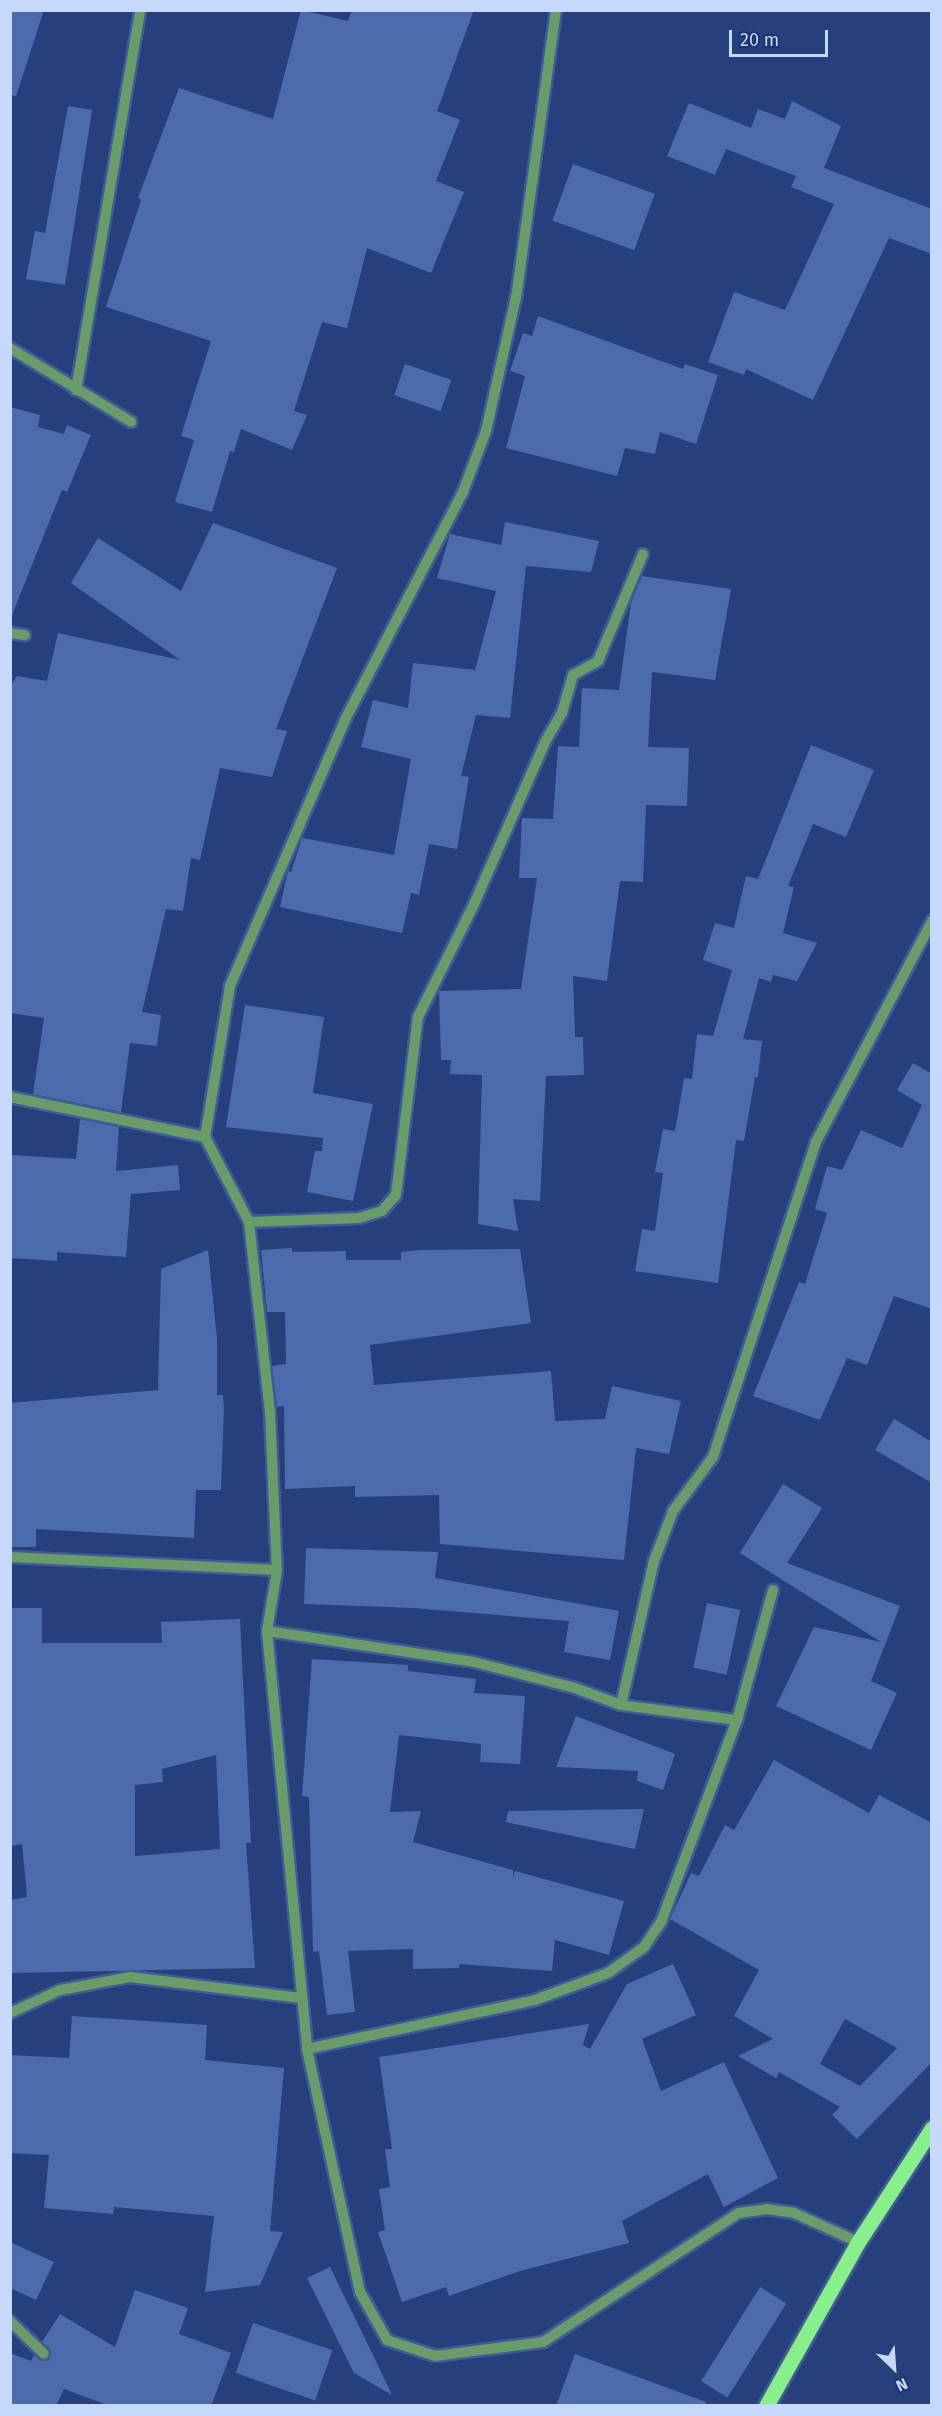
<!DOCTYPE html>
<html>
<head>
<meta charset="utf-8">
<style>
	body { margin:0 }
	#map { position:relative; width:942px; height:2416px; overflow:hidden; background:#26407d; font-family:"Fira Sans",sans-serif }
	div>[style] { position:absolute }
	.building>* { inset:0; background:#4d6aac; transform-origin:0 0 }
	.roads { filter:drop-shadow(2px 0 #435b94) drop-shadow(-2px 0 #435b94) drop-shadow(0 2px #435b94) drop-shadow(0 -2px #435b94) }
	.minor>* { height:10px; margin:-5px; padding:0 5px; transform-origin:5px; border-radius:5px; background:#6a9b6a }
	.major>* { height:15px; margin:-7.5px; padding:0 7.5px; transform-origin:7.5px; border-radius:7.5px; background:#87ef8b }
	span { translate:-50% -50%; white-space:nowrap; text-align:center; line-height:1.15; -webkit-text-stroke:4.5px #1c3571; paint-order:stroke }
	.frame { position:absolute; inset:0; border:12px solid #c6d8fc; pointer-events:none }
	.north { position:absolute; left:864px; top:2338px; width:60px; height:60px; -webkit-text-stroke:4px #1c3571; paint-order:stroke; rotate:155deg; font-size:16px; font-weight:700; line-height:24px; text-align:center; color:#c6d8fc }
	.north::after { content:''; display:block; margin:auto; width:21px; height:27px; background:#c6d8fc; clip-path:polygon(50% 0,100% 100%,50% 72%,0 100%) }
	.scale { position:absolute; left:729px; top:30px; width:99px; height:27px; box-sizing:border-box; border:3px solid #c6d8fc; border-top:0; padding-left:8px; font-size:18px; line-height:21px; white-space:nowrap; color:#c6d8fc; -webkit-text-stroke:4px #1c3571; paint-order:stroke }
</style>
</head>
<body>
<div id="map">
	<div class="building">
		<i style="clip-path:polygon(10px 10px,44px 10px,16px 96px,10px 95px)"></i>
		<i style="clip-path:polygon(301px 10px,348px 21px,352px 10px,474px 10px,437px 111px,460px 120px,436px 181px,464px 192px,431px 273px,367px 248px,347px 328px,322px 322px,294px 411px,307px 415px,292px 450px,241px 429px,234px 452px,230px 451px,212px 512px,175px 502px,194px 440px,181px 436px,211px 341px,106px 307px,141px 200px,138px 198px,179px 88px,273px 119px)"></i>
		<i style="clip-path:polygon(792px 101px,841px 126px,824px 168px,932px 209px,932px 254px,889px 238px,813px 400px,746px 369px,744px 375px,708px 362px,734px 292px,785px 310px,834px 204px,791px 187px,796px 176px,726px 149px,715px 175px,667px 156px,689px 103px,751px 128px,758px 109px,785px 119px)"></i>
		<i style="clip-path:polygon(68px 106px,92px 110px,65px 285px,26px 279px,35px 231px,45px 233px)"></i>
		<i style="left:573px;top:164px;width:87px;height:60px;rotate:20deg"></i>
		<i style="clip-path:polygon(538px 316px,683px 369px,685px 364px,718px 375px,696px 444px,660px 432px,655px 454px,625px 448px,617px 476px,506px 448px,525px 376px,510px 371px,523px 333px,532px 336px)"></i>
		<i style="left:405px;top:364px;width:49px;height:33px;rotate:19deg"></i>
		<i style="clip-path:polygon(10px 407px,40px 415px,38px 427px,64px 434px,67px 425px,91px 435px,67px 492px,62px 490px,10px 620px)"></i>
		<i style="clip-path:polygon(505px 522px,599px 541px,591px 572px,526px 566px,510px 718px,476px 715px,461px 776px,469px 777px,457px 849px,429px 844px,419px 895px,411px 893px,402px 933px,280px 907px,288px 871px,291px 872px,302px 838px,394px 855px,411px 759px,361px 747px,373px 700px,408px 708px,413px 663px,475px 670px,496px 591px,437px 578px,450px 534px,501px 545px)"></i>
		<i style="clip-path:polygon(213px 523px,337px 568px,276px 729px,287px 731px,272px 777px,220px 768px,200px 860px,191px 858px,183px 911px,166px 909px,142px 1012px,161px 1015px,157px 1046px,130px 1043px,121px 1112px,33px 1094px,44px 1018px,10px 1013px,10px 687px,17px 676px,47px 681px,58px 633px,180px 660px,71px 583px,98px 538px,181px 591px)"></i>
		<i style="clip-path:polygon(642px 576px,731px 589px,715px 680px,652px 672px,648px 747px,689px 748px,687px 806px,646px 805px,643px 882px,620px 881px,607px 981px,573px 976px,575px 1037px,583px 1037px,584px 1075px,546px 1076px,540px 1201px,513px 1199px,518px 1231px,478px 1224px,482px 1075px,450px 1074px,451px 1060px,441px 1060px,439px 991px,521px 989px,537px 878px,519px 878px,522px 818px,553px 819px,558px 746px,579px 747px,582px 688px,619px 690px,631px 603px)"></i>
		<i style="clip-path:polygon(811px 745px,874px 770px,846px 837px,813px 824px,788px 886px,794px 887px,783px 933px,817px 943px,797px 981px,773px 975px,771px 982px,759px 978px,743px 1039px,762px 1041px,758px 1077px,755px 1077px,744px 1141px,736px 1140px,718px 1283px,635px 1271px,642px 1229px,655px 1231px,663px 1173px,655px 1172px,663px 1129px,675px 1131px,684px 1078px,692px 1079px,697px 1034px,713px 1036px,732px 970px,703px 960px,715px 923px,734px 928px,746px 876px,758px 879px)"></i>
		<i style="clip-path:polygon(245px 1005px,324px 1017px,313px 1093px,373px 1104px,353px 1201px,307px 1192px,315px 1151px,322px 1151px,323px 1138px,226px 1127px)"></i>
		<i style="clip-path:polygon(913px 1063px,932px 1074px,932px 1309px,894px 1296px,867px 1365px,847px 1358px,820px 1420px,753px 1396px,799px 1282px,805px 1284px,827px 1213px,815px 1209px,827px 1166px,842px 1170px,861px 1130px,902px 1148px,922px 1105px,897px 1090px)"></i>
		<i style="clip-path:polygon(80px 1119px,119px 1127px,116px 1171px,178px 1165px,180px 1190px,131px 1194px,126px 1257px,57px 1252px,57px 1261px,10px 1258px,10px 1155px,76px 1159px)"></i>
		<i style="clip-path:polygon(292px 1248px,292px 1252px,346px 1251px,346px 1260px,401px 1260px,401px 1252px,419px 1250px,520px 1249px,531px 1323px,370px 1345px,374px 1385px,551px 1371px,555px 1421px,605px 1419px,612px 1386px,681px 1401px,669px 1454px,636px 1448px,624px 1560px,440px 1544px,439px 1495px,355px 1497px,355px 1486px,285px 1489px,284px 1406px,277px 1407px,272px 1366px,286px 1364px,285px 1312px,267px 1312px,261px 1250px)"></i>
		<i style="clip-path:polygon(208px 1250px,217px 1339px,217px 1395px,223px 1395px,224px 1407px,221px 1490px,196px 1490px,194px 1538px,36px 1529px,36px 1547px,10px 1547px,10px 1403px,158px 1390px,161px 1269px)"></i>
		<i style="clip-path:polygon(894px 1419px,932px 1442px,932px 1483px,875px 1450px)"></i>
		<i style="clip-path:polygon(783px 1484px,822px 1508px,787px 1563px,900px 1606px,871px 1681px,897px 1693px,871px 1750px,776px 1706px,814px 1627px,881px 1642px,740px 1553px)"></i>
		<i style="clip-path:polygon(306px 1548px,438px 1552px,435px 1578px,619px 1611px,610px 1660px,564px 1652px,569px 1621px,413px 1608px,304px 1604px)"></i>
		<i style="left:707px;top:1603px;width:34px;height:66px;rotate:12deg"></i>
		<i style="clip-path:polygon(evenodd,10px 1608px,42px 1608px,42px 1643px,162px 1643px,161px 1622px,240px 1619px,251px 1843px,246px 1843px,255px 1968px,10px 1973px,10px 1900px,27px 1897px,22px 1844px,10px 1846px,10px 1608px,216px 1755px,220px 1849px,135px 1856px,135px 1785px,163px 1782px,162px 1769px,216px 1755px)"></i>
		<i style="clip-path:polygon(312px 1659px,408px 1665px,408px 1671px,476px 1679px,474px 1693px,525px 1696px,520px 1764px,480px 1762px,481px 1744px,399px 1735px,390px 1812px,421px 1811px,413px 1842px,513px 1870px,513px 1877px,515px 1871px,624px 1901px,609px 1955px,555px 1940px,552px 1971px,459px 1964px,459px 1968px,413px 1969px,413px 1949px,348px 1951px,355px 2012px,327px 2015px,319px 1951px,313px 1952px,309px 1797px,302px 1796px)"></i>
		<i style="clip-path:polygon(576px 1716px,675px 1754px,663px 1790px,637px 1781px,638px 1771px,556px 1767px)"></i>
		<i style="clip-path:polygon(evenodd,774px 1760px,869px 1813px,879px 1795px,932px 1823px,932px 2062px,857px 2139px,832px 2115px,840px 2107px,779px 2072px,776px 2078px,738px 2056px,773px 2039px,734px 2016px,759px 1970px,670px 1919px,691px 1873px,699px 1876px,725px 1825px,734px 1830px,774px 1760px,845px 2019px,897px 2048px,860px 2086px,820px 2064px,845px 2019px)"></i>
		<i style="clip-path:polygon(644px 1809px,635px 1849px,506px 1822px,508px 1811px)"></i>
		<i style="clip-path:polygon(673px 1964px,696px 2015px,642px 2039px,661px 2091px,724px 2062px,778px 2178px,724px 2207px,708px 2174px,622px 2221px,629px 2243px,520px 2271px,449px 2296px,446px 2287px,402px 2302px,378px 2232px,385px 2230px,379px 2189px,390px 2187px,385px 2149px,392px 2149px,379px 2057px,589px 2024px,583px 2045px,590px 2049px,627px 1984px)"></i>
		<i style="clip-path:polygon(72px 2016px,207px 2025px,205px 2060px,284px 2068px,270px 2231px,283px 2232px,260px 2285px,205px 2292px,214px 2216px,114px 2207px,113px 2214px,44px 2208px,49px 2155px,10px 2153px,10px 2055px,69px 2058px)"></i>
		<i style="clip-path:polygon(10px 2242px,54px 2262px,36px 2300px,10px 2288px)"></i>
		<i style="clip-path:polygon(330px 2267px,373px 2355px,392px 2395px,354px 2373px,307px 2278px)"></i>
		<i style="left:760px;top:2287px;width:31px;height:111px;rotate:32deg"></i>
		<i style="clip-path:polygon(135px 2290px,188px 2308px,179px 2334px,231px 2353px,211px 2406px,110px 2406px,64px 2389px,56px 2406px,10px 2406px,10px 2353px,31px 2361px,34px 2355px,42px 2361px,49px 2360px,51px 2351px,42px 2342px,60px 2314px,115px 2347px)"></i>
		<i style="left:253px;top:2323px;width:84px;height:53px;rotate:19deg"></i>
		<i style="clip-path:polygon(575px 2354px,706px 2402px,706px 2406px,556px 2406px)"></i>
	</div>
	<div class="roads">
		<div class="minor">
			<i style="left:556px;top:10px;width:290px;rotate:97.9deg"></i>
			<i style="left:516px;top:297px;width:137px;rotate:102.6deg"></i>
			<i style="left:486px;top:431px;width:65px;rotate:110.7deg"></i>
			<i style="left:463px;top:492px;width:257px;rotate:117.4deg"></i>
			<i style="left:345px;top:720px;width:290px;rotate:113.4deg"></i>
			<i style="left:230px;top:986px;width:153px;rotate:99.4deg"></i>
			<i style="left:205px;top:1137px;width:96px;rotate:62.6deg"></i>
			<i style="left:249px;top:1222px;width:191px;rotate:83.7deg"></i>
			<i style="left:270px;top:1412px;width:158px;rotate:87.5deg"></i>
			<i style="left:277px;top:1570px;width:62px;rotate:99.3deg"></i>
			<i style="left:267px;top:1631px;width:420px;rotate:84.5deg"></i>
			<i style="left:307px;top:2049px;width:249px;rotate:77.7deg"></i>
			<i style="left:360px;top:2292px;width:55px;rotate:60.6deg"></i>
			<i style="left:387px;top:2340px;width:51px;rotate:18.4deg"></i>
			<i style="left:435px;top:2356px;width:109px;rotate:-7.4deg"></i>
			<i style="left:543px;top:2342px;width:235px;rotate:-33.4deg"></i>
			<i style="left:739px;top:2213px;width:28px;rotate:-8deg"></i>
			<i style="left:767px;top:2209px;width:27px;rotate:8deg"></i>
			<i style="left:794px;top:2213px;width:70px;rotate:24.4deg"></i>
			<i style="left:10px;top:348px;width:142px;rotate:31.4deg"></i>
			<i style="left:76px;top:390px;width:385px;rotate:-80.4deg"></i>
			<i style="left:10px;top:633px;width:15px;rotate:8deg"></i>
			<i style="left:10px;top:1097px;width:199px;rotate:11.6deg"></i>
			<i style="left:249px;top:1222px;width:110px;rotate:-2.1deg"></i>
			<i style="left:359px;top:1218px;width:24px;rotate:-17deg"></i>
			<i style="left:382px;top:1211px;width:21px;rotate:-49deg"></i>
			<i style="left:396px;top:1195px;width:179px;rotate:-83deg"></i>
			<i style="left:418px;top:1017px;width:126px;rotate:-63.6deg"></i>
			<i style="left:474px;top:904px;width:177px;rotate:-66.3deg"></i>
			<i style="left:545px;top:742px;width:34px;rotate:-60deg"></i>
			<i style="left:562px;top:713px;width:40px;rotate:-74deg"></i>
			<i style="left:573px;top:675px;width:29px;rotate:-29deg"></i>
			<i style="left:598px;top:661px;width:116px;rotate:-67.2deg"></i>
			<i style="left:10px;top:1557px;width:267px;rotate:2.8deg"></i>
			<i style="left:267px;top:1631px;width:209px;rotate:8.5deg"></i>
			<i style="left:474px;top:1662px;width:104px;rotate:14.4deg"></i>
			<i style="left:575px;top:1688px;width:49px;rotate:20.3deg"></i>
			<i style="left:621px;top:1705px;width:117px;rotate:7.4deg"></i>
			<i style="left:621px;top:1705px;width:148px;rotate:-77.1deg"></i>
			<i style="left:654px;top:1561px;width:53px;rotate:-69.2deg"></i>
			<i style="left:673px;top:1511px;width:67px;rotate:-53.5deg"></i>
			<i style="left:713px;top:1457px;width:331px;rotate:-71.9deg"></i>
			<i style="left:816px;top:1142px;width:250px;rotate:-62.3deg"></i>
			<i style="left:10px;top:2013px;width:55px;rotate:-24.7deg"></i>
			<i style="left:60px;top:1990px;width:71px;rotate:-10.5deg"></i>
			<i style="left:130px;top:1977px;width:172px;rotate:7deg"></i>
			<i style="left:307px;top:2049px;width:233px;rotate:-12.1deg"></i>
			<i style="left:535px;top:2000px;width:78px;rotate:-20.3deg"></i>
			<i style="left:608px;top:1973px;width:44px;rotate:-35.8deg"></i>
			<i style="left:644px;top:1947px;width:30px;rotate:-56deg"></i>
			<i style="left:661px;top:1922px;width:216px;rotate:-69.4deg"></i>
			<i style="left:737px;top:1720px;width:135px;rotate:-74.5deg"></i>
			<i style="left:10px;top:2321px;width:47px;rotate:44.1deg"></i>
		</div>
		<div class="major">
			<i style="left:766px;top:2406px;width:188px;rotate:-60.7deg"></i>
			<i style="left:858px;top:2242px;width:136px;rotate:-57deg"></i>
		</div>
	</div>
	<div class="frame"></div>
	<div class="north">N</div>
	<div class="scale">20 m</div>
</div>
</body>
</html>
